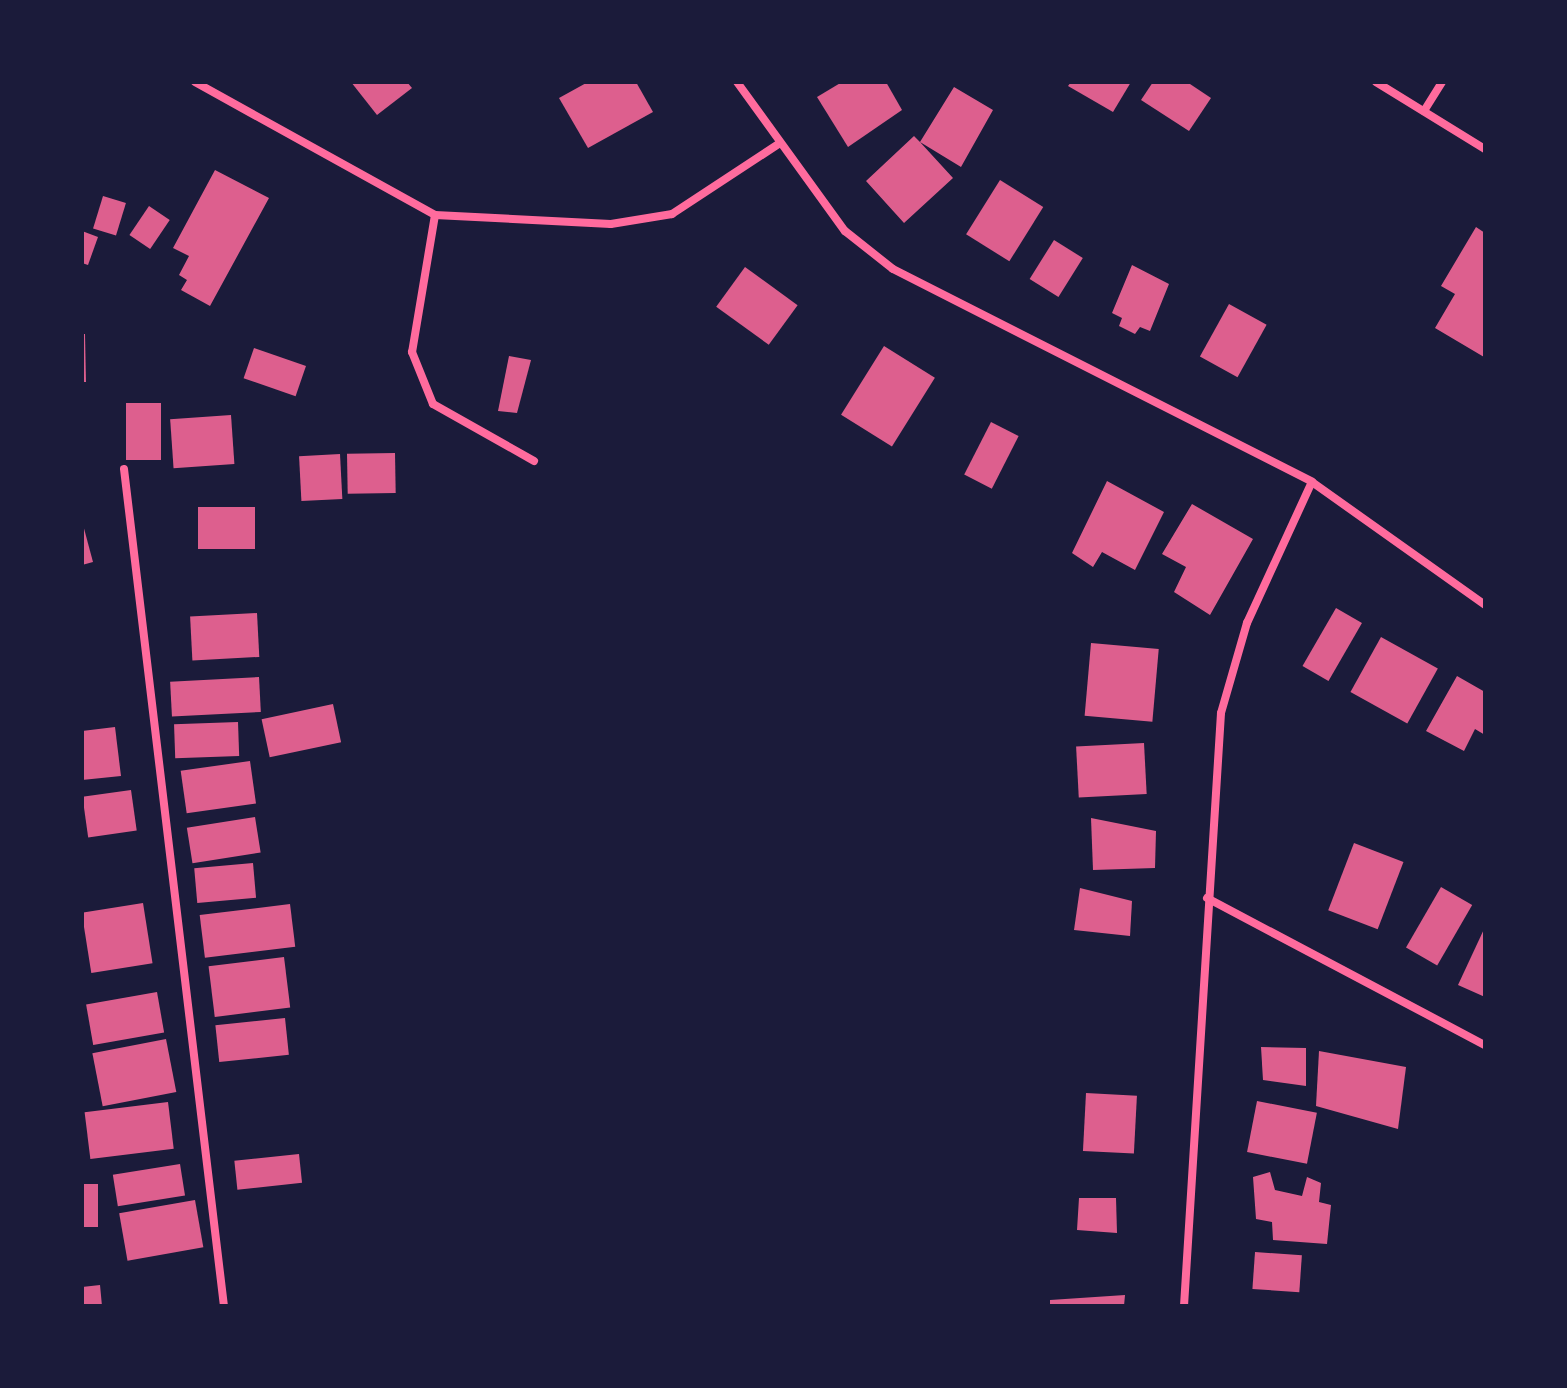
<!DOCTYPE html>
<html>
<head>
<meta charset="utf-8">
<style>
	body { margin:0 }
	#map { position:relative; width:1567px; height:1388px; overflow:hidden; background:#1b1b3a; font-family:Poppins,sans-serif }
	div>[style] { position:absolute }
	.building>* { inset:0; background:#dd5f8e; transform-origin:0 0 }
	.minor>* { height:8px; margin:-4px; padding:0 4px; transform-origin:4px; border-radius:4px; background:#ff6b9d }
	span { translate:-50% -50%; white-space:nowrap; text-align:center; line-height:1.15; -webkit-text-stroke:6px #1b1b3a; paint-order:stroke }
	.frame { position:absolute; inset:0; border:84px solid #1b1b3a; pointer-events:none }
</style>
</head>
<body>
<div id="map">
	<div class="building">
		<i style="clip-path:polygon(351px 82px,407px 82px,412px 88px,377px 115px)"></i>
		<i style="clip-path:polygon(588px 82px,636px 82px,653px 112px,588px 148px,559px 98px)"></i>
		<i style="clip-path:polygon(842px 82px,886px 82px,902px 110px,848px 147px,817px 97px)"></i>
		<i style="clip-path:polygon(1071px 82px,1131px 82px,1113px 112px,1068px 86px)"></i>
		<i style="clip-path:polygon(1153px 82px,1187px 82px,1211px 98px,1189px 131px,1141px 100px)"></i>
		<i style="clip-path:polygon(954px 87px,993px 110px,961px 167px,920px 142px,953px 178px,904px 223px,866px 181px,914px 136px,920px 142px)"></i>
		<i style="clip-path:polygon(215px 170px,269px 198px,210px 306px,181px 290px,187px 280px,179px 275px,189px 256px,173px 248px)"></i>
		<i style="left:1000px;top:180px;width:51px;height:64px;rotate:32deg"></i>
		<i style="left:103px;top:196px;width:24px;height:34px;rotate:17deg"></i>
		<i style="left:149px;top:206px;width:25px;height:35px;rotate:34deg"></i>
		<i style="clip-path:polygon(1476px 227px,1485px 233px,1484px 357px,1435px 328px,1455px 294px,1441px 286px)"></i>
		<i style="clip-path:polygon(82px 231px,98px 237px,88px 265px,82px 263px)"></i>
		<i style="left:1054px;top:240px;width:34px;height:46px;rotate:32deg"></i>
		<i style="clip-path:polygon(1132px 265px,1169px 284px,1150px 331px,1140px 327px,1135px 334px,1119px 326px,1122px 318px,1112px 313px)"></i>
		<i style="left:745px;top:267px;width:65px;height:49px;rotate:36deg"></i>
		<i style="left:1229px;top:304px;width:43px;height:60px;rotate:29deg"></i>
		<i style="clip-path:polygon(82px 334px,85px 334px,86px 382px,82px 382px)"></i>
		<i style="left:884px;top:346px;width:60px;height:81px;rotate:32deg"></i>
		<i style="left:254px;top:348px;width:55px;height:32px;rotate:19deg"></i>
		<i style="clip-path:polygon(509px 356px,531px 360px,517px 413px,498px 411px)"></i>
		<i style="left:126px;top:403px;width:35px;height:57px"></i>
		<i style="left:231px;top:415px;width:49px;height:61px;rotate:86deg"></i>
		<i style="left:991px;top:422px;width:31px;height:59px;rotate:27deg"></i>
		<i style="left:395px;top:453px;width:40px;height:48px;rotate:89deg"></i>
		<i style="left:340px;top:454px;width:45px;height:41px;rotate:87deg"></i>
		<i style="clip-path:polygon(1107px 481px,1164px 512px,1135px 570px,1102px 552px,1093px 567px,1072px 553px)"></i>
		<i style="clip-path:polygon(1192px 504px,1253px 539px,1210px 615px,1174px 592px,1186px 567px,1162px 554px)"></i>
		<i style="left:198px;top:507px;width:57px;height:42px"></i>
		<i style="clip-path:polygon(82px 521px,93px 562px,82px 565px)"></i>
		<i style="left:1336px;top:608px;width:30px;height:67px;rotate:30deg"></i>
		<i style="left:257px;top:613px;width:44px;height:67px;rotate:87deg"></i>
		<i style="left:1381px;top:637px;width:65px;height:63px;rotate:29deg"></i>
		<i style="left:1091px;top:643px;width:68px;height:73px;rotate:5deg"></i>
		<i style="clip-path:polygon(1457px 676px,1485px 692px,1485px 735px,1475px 729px,1464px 751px,1426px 731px)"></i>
		<i style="left:259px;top:677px;width:35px;height:89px;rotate:87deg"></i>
		<i style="left:333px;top:704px;width:39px;height:73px;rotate:78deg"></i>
		<i style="left:238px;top:722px;width:34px;height:64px;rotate:88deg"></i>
		<i style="clip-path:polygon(115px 727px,121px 776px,82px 780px,82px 731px)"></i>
		<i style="left:1144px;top:743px;width:51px;height:68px;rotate:87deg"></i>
		<i style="left:250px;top:761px;width:43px;height:70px;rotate:82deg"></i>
		<i style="left:131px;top:790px;width:41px;height:49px;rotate:82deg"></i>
		<i style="left:255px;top:817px;width:36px;height:69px;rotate:81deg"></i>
		<i style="clip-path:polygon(1091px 818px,1156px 831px,1155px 868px,1093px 870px)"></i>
		<i style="left:1354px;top:843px;width:53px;height:72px;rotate:21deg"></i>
		<i style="left:253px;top:863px;width:35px;height:59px;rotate:85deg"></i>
		<i style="left:1441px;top:887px;width:36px;height:70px;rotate:30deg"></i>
		<i style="clip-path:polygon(1080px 888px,1132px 901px,1130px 936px,1074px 930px)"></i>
		<i style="left:143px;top:903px;width:61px;height:62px;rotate:81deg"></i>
		<i style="left:290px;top:904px;width:43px;height:91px;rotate:83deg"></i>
		<i style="clip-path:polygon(1485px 927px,1485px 997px,1458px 985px)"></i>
		<i style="left:284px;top:957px;width:51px;height:76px;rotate:83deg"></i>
		<i style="left:157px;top:992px;width:41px;height:72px;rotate:80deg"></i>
		<i style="left:285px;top:1018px;width:37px;height:70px;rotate:84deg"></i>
		<i style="left:166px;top:1039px;width:54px;height:75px;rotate:79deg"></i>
		<i style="clip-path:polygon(1261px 1047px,1306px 1048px,1306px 1086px,1263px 1080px)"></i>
		<i style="clip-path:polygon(1319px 1051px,1406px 1067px,1398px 1129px,1316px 1106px)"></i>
		<i style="left:1086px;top:1093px;width:51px;height:58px;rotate:3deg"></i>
		<i style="left:1257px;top:1101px;width:61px;height:52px;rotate:11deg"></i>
		<i style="left:168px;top:1102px;width:47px;height:84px;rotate:83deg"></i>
		<i style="left:299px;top:1154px;width:29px;height:65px;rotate:84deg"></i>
		<i style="left:180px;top:1164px;width:32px;height:68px;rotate:81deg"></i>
		<i style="clip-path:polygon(1270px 1172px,1275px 1190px,1302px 1196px,1307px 1177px,1321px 1183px,1319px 1202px,1331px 1205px,1327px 1244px,1273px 1240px,1272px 1222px,1256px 1219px,1253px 1177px)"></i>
		<i style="left:82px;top:1184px;width:16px;height:43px"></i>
		<i style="clip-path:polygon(1079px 1198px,1116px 1198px,1117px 1233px,1077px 1230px)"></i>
		<i style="left:195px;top:1200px;width:48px;height:77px;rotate:80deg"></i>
		<i style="left:1255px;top:1252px;width:47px;height:37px;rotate:4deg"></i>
		<i style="clip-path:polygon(100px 1285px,102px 1306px,82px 1306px,82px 1287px)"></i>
		<i style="clip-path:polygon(1125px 1295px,1124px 1306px,1050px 1306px,1050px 1300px)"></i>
	</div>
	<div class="minor">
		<i style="left:195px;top:82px;width:274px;rotate:29deg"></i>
		<i style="left:435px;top:215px;width:176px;rotate:2.9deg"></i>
		<i style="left:611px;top:224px;width:62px;rotate:-9.3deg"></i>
		<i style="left:672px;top:214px;width:129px;rotate:-33.3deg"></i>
		<i style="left:737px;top:82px;width:184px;rotate:54.1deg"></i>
		<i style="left:845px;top:231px;width:61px;rotate:38.4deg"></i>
		<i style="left:893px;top:269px;width:470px;rotate:26.9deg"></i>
		<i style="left:1312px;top:482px;width:212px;rotate:35.4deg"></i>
		<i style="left:1376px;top:82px;width:128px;rotate:31.6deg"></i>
		<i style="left:1424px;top:111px;width:34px;rotate:-58deg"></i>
		<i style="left:435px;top:215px;width:139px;rotate:99.5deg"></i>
		<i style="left:412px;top:352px;width:56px;rotate:68deg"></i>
		<i style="left:433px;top:404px;width:116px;rotate:29.4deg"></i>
		<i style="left:124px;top:469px;width:843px;rotate:83.19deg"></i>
		<i style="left:1207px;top:898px;width:314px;rotate:27.9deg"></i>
		<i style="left:1184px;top:1306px;width:594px;rotate:-86.43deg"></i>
		<i style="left:1221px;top:713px;width:94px;rotate:-73.9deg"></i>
		<i style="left:1247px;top:623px;width:155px;rotate:-65.3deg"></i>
	</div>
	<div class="frame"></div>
</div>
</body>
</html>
